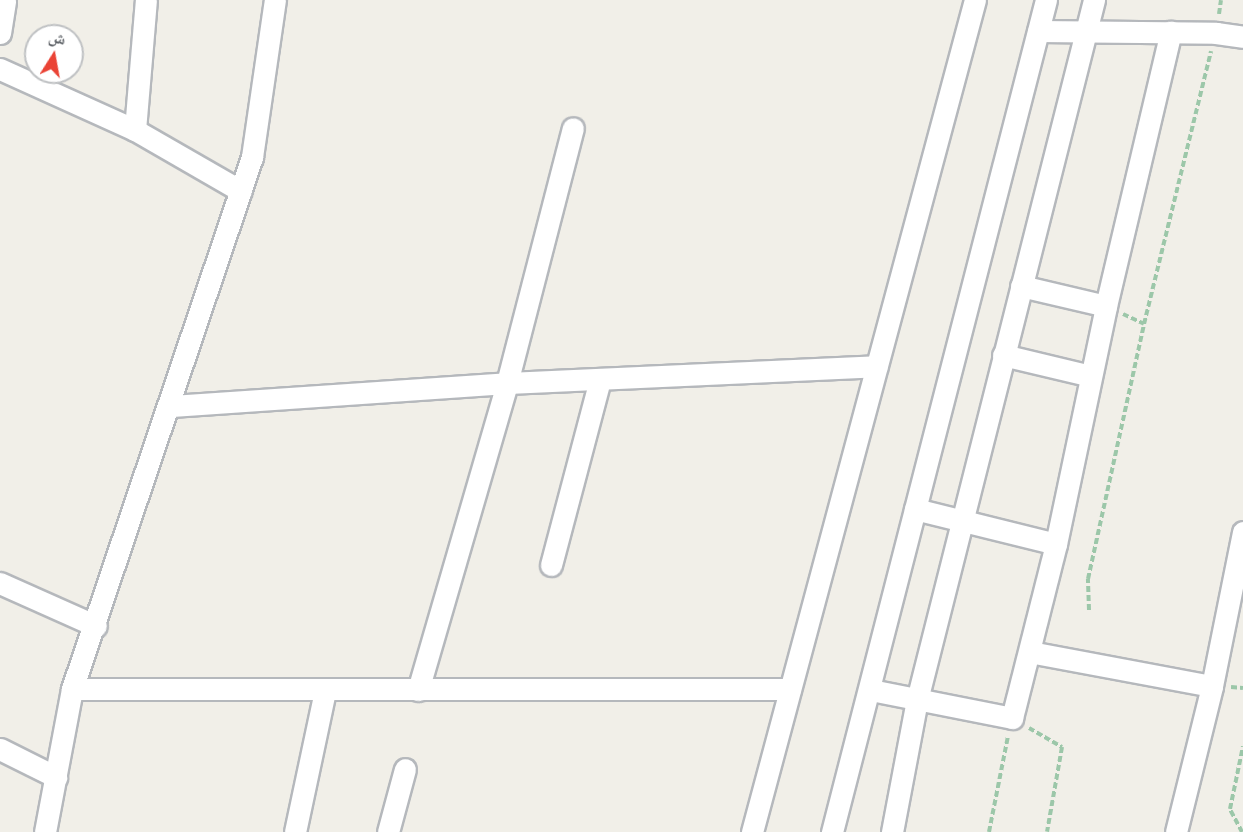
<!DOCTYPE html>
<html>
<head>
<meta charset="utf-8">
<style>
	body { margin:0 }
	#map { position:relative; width:1243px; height:832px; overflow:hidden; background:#f1efe8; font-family:"Alegreya Sans","Noto Naskh Arabic",sans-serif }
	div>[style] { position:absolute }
	.path>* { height:4px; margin-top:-2px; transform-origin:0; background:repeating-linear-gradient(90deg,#9cc7a9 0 6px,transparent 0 9px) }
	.roads { filter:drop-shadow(2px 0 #b5b8bc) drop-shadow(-2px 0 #b5b8bc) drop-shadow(0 2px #b5b8bc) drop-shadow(0 -2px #b5b8bc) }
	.street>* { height:21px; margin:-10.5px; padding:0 10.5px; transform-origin:10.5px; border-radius:10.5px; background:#fff }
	span { translate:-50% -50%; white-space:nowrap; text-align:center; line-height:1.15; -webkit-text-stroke:5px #fff; paint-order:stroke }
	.north { position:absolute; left:24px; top:24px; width:60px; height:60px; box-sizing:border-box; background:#fff; border:2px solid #bfc1c3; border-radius:50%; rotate:11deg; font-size:16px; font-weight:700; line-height:24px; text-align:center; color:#5f6368 }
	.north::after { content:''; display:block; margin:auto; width:21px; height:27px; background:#ea4335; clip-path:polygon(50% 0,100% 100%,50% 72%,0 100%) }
</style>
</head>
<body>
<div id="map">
	<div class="path">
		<i style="left:1219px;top:14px;width:14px;rotate:-82deg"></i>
		<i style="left:1123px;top:314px;width:23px;rotate:25deg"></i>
		<i style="left:1089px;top:610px;width:31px;rotate:-92deg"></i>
		<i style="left:1088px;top:579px;width:261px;rotate:-77.6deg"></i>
		<i style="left:1144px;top:324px;width:281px;rotate:-76.2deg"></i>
		<i style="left:1231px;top:687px;width:12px;rotate:5deg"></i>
		<i style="left:1029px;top:728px;width:38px;rotate:30deg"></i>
		<i style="left:1062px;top:747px;width:86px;rotate:100deg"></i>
		<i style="left:989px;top:832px;width:98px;rotate:-78.8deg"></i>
		<i style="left:1242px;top:832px;width:26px;rotate:-118deg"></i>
		<i style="left:1230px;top:809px;width:64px;rotate:-78.3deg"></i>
	</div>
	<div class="roads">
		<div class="street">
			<i style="left:1038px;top:31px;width:178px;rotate:0.6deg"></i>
			<i style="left:1216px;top:33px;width:27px;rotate:8deg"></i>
			<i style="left:0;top:33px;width:33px;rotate:-81deg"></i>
			<i style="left:0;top:69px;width:148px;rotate:24.3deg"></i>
			<i style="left:135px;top:130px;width:122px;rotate:29.9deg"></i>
			<i style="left:135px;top:130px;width:130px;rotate:-85.2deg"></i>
			<i style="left:1021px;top:286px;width:87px;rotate:13.2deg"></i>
			<i style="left:1003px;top:355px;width:90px;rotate:13.4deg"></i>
			<i style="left:171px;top:406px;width:337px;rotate:-3.9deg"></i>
			<i style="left:507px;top:383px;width:370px;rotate:-2.6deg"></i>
			<i style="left:915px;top:509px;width:145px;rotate:13.9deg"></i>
			<i style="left:551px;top:565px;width:192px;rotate:-75.2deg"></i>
			<i style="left:0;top:583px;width:105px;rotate:24.1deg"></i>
			<i style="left:1030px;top:652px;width:185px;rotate:10.6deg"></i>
			<i style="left:72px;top:689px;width:718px"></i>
			<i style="left:418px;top:690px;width:320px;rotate:-73.8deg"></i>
			<i style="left:507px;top:383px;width:263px;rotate:-75.5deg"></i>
			<i style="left:871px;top:690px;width:144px;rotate:11.2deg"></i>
			<i style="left:1012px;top:718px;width:179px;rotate:-75.8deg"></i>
			<i style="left:1056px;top:544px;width:243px;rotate:-78.1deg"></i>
			<i style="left:1106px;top:306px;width:282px;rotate:-76.7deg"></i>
			<i style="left:0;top:749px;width:63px;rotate:26.6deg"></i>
			<i style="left:45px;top:832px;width:146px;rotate:-79.3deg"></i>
			<i style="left:72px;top:689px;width:562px;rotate:-71.31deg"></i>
			<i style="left:252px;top:157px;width:159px;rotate:-81.7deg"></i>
			<i style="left:295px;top:832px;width:144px;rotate:-78deg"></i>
			<i style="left:388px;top:832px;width:65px;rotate:-74.9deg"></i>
			<i style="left:752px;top:832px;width:861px;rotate:-75deg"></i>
			<i style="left:832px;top:832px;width:859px;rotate:-75.58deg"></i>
			<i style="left:892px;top:832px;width:134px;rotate:-79.3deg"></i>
			<i style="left:917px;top:700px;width:722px;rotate:-75.81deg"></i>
			<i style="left:1176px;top:832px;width:150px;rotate:-76.1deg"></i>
			<i style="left:1212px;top:686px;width:157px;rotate:-78.6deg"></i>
		</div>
	</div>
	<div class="north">ش</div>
</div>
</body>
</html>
